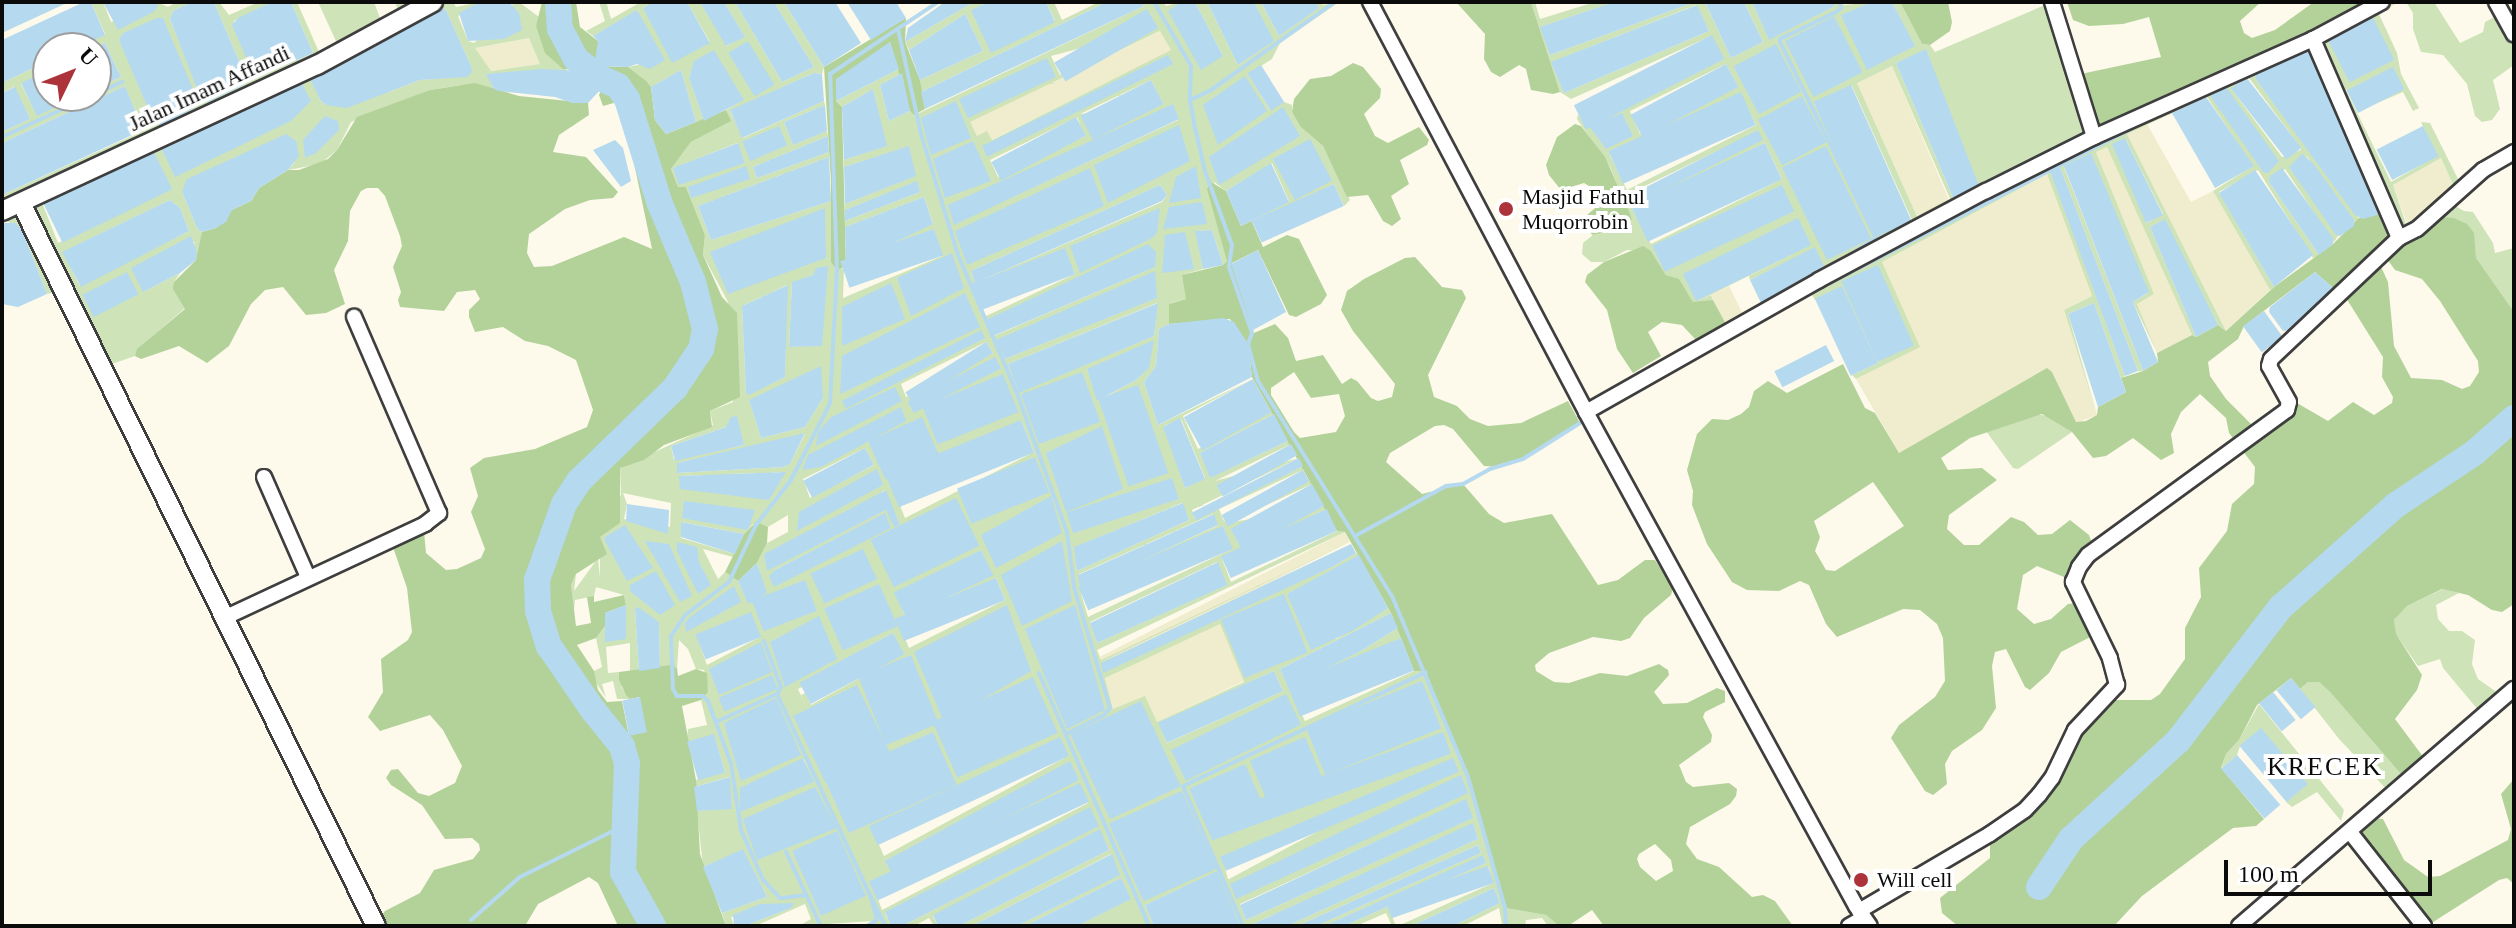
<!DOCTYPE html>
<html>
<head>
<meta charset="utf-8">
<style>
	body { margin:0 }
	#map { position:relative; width:2516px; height:928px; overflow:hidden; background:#fdf9eb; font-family:Georgia,serif }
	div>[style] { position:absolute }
	.farmland>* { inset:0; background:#f0edce; transform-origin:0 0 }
	.green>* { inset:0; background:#cfe3b9 }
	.forest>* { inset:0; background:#b3d29a }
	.water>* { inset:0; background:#b5d9ef; transform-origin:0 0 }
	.stream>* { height:4px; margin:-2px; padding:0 2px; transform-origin:2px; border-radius:2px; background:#b5d9ef }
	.river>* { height:26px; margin:-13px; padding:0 13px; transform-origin:13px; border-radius:13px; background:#b5d9ef }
	.roads { filter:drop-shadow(2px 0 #3e3e3e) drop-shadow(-2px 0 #3e3e3e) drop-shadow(0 2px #3e3e3e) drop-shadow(0 -2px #3e3e3e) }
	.minor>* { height:14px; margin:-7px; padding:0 7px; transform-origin:7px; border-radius:7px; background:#fff }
	.tertiary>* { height:18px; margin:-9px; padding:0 9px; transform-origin:9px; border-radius:9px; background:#fff }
	.dots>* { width:22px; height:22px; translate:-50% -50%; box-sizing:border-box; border:4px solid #fff; border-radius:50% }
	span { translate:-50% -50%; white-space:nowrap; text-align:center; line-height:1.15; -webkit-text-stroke:8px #fff; paint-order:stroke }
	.street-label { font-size:22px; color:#0b0b0b }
	.poi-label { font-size:22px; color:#0b0b0b }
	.left { translate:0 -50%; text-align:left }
	.quarter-label { font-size:26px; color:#0b0b0b; letter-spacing:2px }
	.frame { position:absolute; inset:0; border:4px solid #0b0b0b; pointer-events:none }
	.north { position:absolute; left:32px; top:32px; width:80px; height:80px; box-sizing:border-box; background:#fff; border:2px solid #9d9d9d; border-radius:50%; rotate:47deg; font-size:22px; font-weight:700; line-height:32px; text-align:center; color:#0b0b0b }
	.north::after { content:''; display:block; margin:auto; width:28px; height:36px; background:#ab3339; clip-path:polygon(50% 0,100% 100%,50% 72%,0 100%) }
	.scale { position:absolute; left:2224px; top:860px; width:208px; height:36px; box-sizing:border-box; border:4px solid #0b0b0b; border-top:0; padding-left:10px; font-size:24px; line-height:28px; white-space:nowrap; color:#0b0b0b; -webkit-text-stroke:6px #fff; paint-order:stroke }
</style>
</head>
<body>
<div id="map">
	<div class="farmland">
		<i style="clip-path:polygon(1161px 31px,1172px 50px,991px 140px,977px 137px,969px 122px)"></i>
		<i style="clip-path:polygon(529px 38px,541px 64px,490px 71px,475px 48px)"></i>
		<i style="left:1892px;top:66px;width:148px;height:39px;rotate:67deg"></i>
		<i style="clip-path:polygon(2147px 124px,2191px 202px,2213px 191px,2270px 290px,2226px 331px,2127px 134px)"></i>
		<i style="clip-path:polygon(2107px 146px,2192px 335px,2157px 353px,2136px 304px,2154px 294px,2096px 152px)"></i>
		<i style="clip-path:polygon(2441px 158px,2455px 189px,2445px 200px,2407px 224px,2393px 185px)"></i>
		<i style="clip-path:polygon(2047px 174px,2092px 296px,2064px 310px,2097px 415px,2076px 423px,2052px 372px,1899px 453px,1856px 379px,1919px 347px,1881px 262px)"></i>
		<i style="left:1729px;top:286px;width:34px;height:20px;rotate:64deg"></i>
		<i style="left:1345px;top:532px;width:11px;height:275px;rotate:63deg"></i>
		<i style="clip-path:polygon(1220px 624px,1244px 681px,1157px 722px,1113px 709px,1105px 677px)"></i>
	</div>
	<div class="green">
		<i style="clip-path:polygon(evenodd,91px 2px,103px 2px,111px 22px,157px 2px,168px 7px,177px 2px,192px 2px,173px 11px,170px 19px,203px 102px,244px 85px,247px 80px,214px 2px,219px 2px,229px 15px,259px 2px,272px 2px,234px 21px,255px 78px,313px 53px,291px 2px,297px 2px,323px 61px,341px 52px,318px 2px,374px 2px,384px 29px,401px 19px,395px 2px,453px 2px,456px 7px,480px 2px,458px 16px,468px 41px,474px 43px,513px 5px,509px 2px,519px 2px,539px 17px,536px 26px,567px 71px,487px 74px,494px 89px,462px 85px,430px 90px,351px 122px,337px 150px,320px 164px,288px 170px,295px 162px,182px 192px,197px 228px,202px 232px,201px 250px,196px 260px,194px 241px,143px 292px,180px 273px,174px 282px,185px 308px,138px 349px,135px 356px,103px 367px,56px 292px,47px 294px,22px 230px,7px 221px,2px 223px,2px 195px,143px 131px,125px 86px,2px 143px,2px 132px,30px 119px,14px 87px,2px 93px,2px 83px,48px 61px,48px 70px,21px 84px,37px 115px,79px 96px,96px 96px,96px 88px,121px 77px,105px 43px,95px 48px,77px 48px,105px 34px,91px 2px,445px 8px,471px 66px,467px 76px,420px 80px,389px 92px,326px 105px,320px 100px,310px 76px,445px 8px,91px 2px,529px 38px,540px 64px,491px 71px,475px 48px,529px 38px,91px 2px,172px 189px,58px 243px,41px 200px,172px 189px,91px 2px,170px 200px,180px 208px,189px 231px,80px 286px,63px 252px,170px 200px)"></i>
		<i style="clip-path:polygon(evenodd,599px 2px,606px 2px,611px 19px,641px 2px,653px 2px,643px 8px,710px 42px,687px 2px,700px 2px,727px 46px,744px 36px,724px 2px,735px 2px,782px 82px,814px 67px,774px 2px,784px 2px,824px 67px,822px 74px,814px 73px,730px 111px,743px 138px,824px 101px,825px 105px,784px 122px,793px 145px,827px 131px,828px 136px,753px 167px,757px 178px,829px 152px,829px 157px,698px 206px,711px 240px,831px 201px,831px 262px,843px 269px,933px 223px,924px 197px,845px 227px,845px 221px,920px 192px,916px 182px,845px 210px,845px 204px,915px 176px,908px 147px,844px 167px,844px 160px,886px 146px,873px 89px,842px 107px,836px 101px,899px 69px,902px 73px,880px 85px,889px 121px,910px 111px,915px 115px,1144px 6px,1142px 2px,1163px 2px,1166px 6px,1181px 2px,1169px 11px,1223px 56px,1195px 2px,1207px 2px,1238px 65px,1273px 41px,1254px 2px,1261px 2px,1279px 36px,1318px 8px,1315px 2px,1324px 5px,1339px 2px,1280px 43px,1272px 59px,1248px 74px,1270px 110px,1284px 102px,1292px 105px,1292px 112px,1307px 132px,1323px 146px,1350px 200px,1344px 206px,1334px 184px,1253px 224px,1251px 221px,1289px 201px,1272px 163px,1226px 191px,1214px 182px,1227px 261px,1223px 265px,1212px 230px,1196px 231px,1203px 269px,1185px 274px,1186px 299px,1171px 303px,1169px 324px,1159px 329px,1156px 366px,1144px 382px,1158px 425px,1253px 379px,1183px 416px,1198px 449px,1271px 412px,1274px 414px,1200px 453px,1211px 477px,1288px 441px,1291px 444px,1215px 481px,1299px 458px,1192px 510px,1195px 519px,1303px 466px,1303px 470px,1219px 509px,1224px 521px,1309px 481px,1312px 484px,1228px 523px,1324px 506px,1327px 509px,1222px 559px,1231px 582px,1337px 531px,1345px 532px,1097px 650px,1101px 660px,1350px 542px,1101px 662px,1334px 566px,1356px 553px,1359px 555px,1330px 573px,1287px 594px,1336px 639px,1388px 608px,1391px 613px,1280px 669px,1288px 686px,1361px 651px,1398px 628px,1401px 638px,1291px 692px,1305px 721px,1414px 671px,1426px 672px,1468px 777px,1505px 908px,1546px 915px,1559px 926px,1548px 926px,1542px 918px,1526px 920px,1525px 926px,1500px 926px,1502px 924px,1499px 908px,1463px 926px,1453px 926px,1500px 903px,1494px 888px,1411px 926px,1398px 926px,1493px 883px,1489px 867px,1390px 912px,1396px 926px,1392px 926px,1386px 913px,1356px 926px,1344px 926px,1486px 863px,1483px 856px,1324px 926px,1316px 926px,1481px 853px,1478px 845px,1297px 926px,1287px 926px,1478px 839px,1473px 824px,1249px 926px,1240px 926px,1216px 872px,1145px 905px,1154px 926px,1077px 926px,1130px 899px,1121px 878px,1025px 926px,1017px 926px,1119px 875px,1111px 854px,972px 926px,959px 926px,1109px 850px,1099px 830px,933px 916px,938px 926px,934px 926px,929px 918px,914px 926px,902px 926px,1098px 826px,885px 913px,891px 926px,862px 926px,872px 921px,799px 926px,811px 919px,805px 904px,755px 926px,745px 926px,791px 908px,731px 917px,734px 926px,726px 926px,722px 913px,767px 897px,743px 850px,703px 867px,697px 811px,732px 808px,729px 777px,694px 787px,696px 780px,725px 772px,714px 735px,687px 742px,688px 729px,707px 725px,701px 700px,708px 691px,704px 670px,696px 669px,688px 649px,679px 640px,677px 668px,671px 665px,660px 668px,659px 622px,635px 610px,639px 671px,630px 671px,630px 643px,606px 647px,608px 673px,619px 672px,622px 688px,630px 699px,617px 699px,613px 681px,602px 684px,606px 698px,595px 681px,594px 671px,602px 667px,596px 638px,605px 626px,606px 642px,626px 605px,624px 595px,596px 587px,594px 596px,575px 600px,573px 621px,571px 585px,576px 574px,574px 591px,598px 558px,600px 578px,600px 537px,621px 495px,620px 468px,713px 425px,710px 411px,733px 402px,728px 302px,703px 255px,705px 235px,686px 187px,678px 188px,671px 169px,691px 142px,730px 121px,726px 110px,743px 100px,692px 68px,689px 78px,704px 121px,696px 122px,681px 70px,651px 87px,628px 67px,643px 64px,638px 10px,593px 36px,586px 31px,605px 21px,599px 2px,1157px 28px,1060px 75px,1051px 56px,1157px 28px,599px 2px,1160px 31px,1171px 50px,992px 140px,987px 131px,977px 136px,970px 122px,1160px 31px,599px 2px,1151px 80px,1163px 104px,1080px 114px,1151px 80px,599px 2px,1173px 105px,1178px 120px,954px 224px,1173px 105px,599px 2px,1077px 117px,1085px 136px,998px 177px,990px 160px,1077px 117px,599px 2px,737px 143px,745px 163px,674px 168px,737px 143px,599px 2px,1160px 185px,1167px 195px,1162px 202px,975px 283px,971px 271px,1160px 185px,599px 2px,934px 229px,942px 256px,843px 298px,844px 269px,934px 229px,599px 2px,1064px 249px,1075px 274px,984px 317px,973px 290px,1064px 249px,599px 2px,1155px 267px,994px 336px,986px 321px,986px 320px,1155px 267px,599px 2px,1154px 272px,1156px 298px,1005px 359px,997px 340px,1154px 272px,599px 2px,813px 275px,822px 345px,789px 347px,792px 283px,813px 275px,599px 2px,787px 285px,785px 377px,749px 394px,746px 392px,742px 306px,787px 285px,599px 2px,1157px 303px,1154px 336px,1019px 392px,1008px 364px,1157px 303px,599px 2px,986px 342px,993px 353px,906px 397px,901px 384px,986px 342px,599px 2px,1149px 367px,1136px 380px,1098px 401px,1087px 369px,1149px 367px,599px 2px,823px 398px,805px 427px,761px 438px,749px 400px,823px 398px,599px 2px,1181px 419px,1205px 478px,1185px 488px,1164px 426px,1181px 419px,599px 2px,1021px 420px,1034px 452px,905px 518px,893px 488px,1021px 420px,599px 2px,732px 421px,744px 445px,674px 460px,671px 446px,726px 427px,732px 421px,599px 2px,805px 434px,790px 464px,783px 467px,677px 473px,677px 463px,805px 434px,599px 2px,865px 448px,874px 465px,810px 498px,803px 479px,865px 448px,599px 2px,785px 472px,680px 489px,680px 476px,785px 472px,599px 2px,885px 490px,900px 525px,886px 510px,767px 570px,885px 490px,599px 2px,623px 493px,671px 503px,670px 527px,624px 519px,627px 504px,623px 493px,599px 2px,1182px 503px,1189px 520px,1077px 571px,1075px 547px,1182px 503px,599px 2px,884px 514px,891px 528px,775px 570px,884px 514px,599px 2px,1213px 514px,1217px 526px,1080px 588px,1079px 574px,1213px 514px,599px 2px,788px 515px,788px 532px,767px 543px,757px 563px,766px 593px,748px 603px,738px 581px,725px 572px,718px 579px,703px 549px,733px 557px,735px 554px,681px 538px,682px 522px,744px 534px,753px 524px,768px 527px,788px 515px,599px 2px,1223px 526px,1232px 549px,1088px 617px,1081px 593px,1223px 526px,599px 2px,981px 550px,992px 575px,906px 619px,896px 594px,981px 550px,599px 2px,1217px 562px,1226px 585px,1097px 643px,1090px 622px,1217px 562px,599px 2px,996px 578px,1005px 600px,909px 648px,901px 629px,996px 578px,599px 2px,1220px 624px,1244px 682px,1157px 722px,1145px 696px,1113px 709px,1105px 678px,1220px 624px,599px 2px,893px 633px,903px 654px,811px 705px,805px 693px,801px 695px,806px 706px,796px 685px,798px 689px,802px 687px,800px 683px,893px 633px,599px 2px,760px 637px,707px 665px,698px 640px,760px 637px,599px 2px,1274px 671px,1283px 691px,1167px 743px,1159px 724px,1274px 671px,599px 2px,1060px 738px,1068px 756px,884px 856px,876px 838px,1060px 738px,599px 2px,804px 759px,813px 782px,740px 811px,741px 788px,804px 759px,599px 2px,1453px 759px,1229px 879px,1228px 879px,1224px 864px,1453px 759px,599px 2px,1079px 784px,1088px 803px,882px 910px,875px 891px,1079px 784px,599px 2px,1466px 800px,1472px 818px,1246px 920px,1240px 904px,1466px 800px)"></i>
		<i style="clip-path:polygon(974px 2px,989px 2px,972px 10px,1055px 21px,1046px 2px,1054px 2px,1062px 20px,1099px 2px,1107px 2px,921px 92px,920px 80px,983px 51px,965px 14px,909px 50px,905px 42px)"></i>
		<i style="clip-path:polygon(evenodd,1531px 2px,1535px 2px,1540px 19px,1595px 2px,1614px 2px,1541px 27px,1550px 55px,1695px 2px,1705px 2px,1731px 58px,1763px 42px,1744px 2px,1752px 2px,1769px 39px,1835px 6px,1833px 2px,1845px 5px,1872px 2px,1841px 16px,1914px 46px,1892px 2px,1900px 2px,1922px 44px,1930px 45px,1935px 52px,2052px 2px,2093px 136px,2382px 2px,2399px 2px,2378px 12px,2397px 53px,2401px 74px,2419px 108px,2413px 111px,2403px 92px,2368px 107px,2404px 89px,2346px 90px,2391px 182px,2437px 156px,2421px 122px,2430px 123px,2462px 187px,2448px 202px,2464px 211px,2473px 212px,2493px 243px,2495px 253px,2514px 248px,2514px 312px,2446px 217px,2431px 216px,2399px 238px,2306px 51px,2257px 74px,2255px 78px,2359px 218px,2355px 223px,2306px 155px,2338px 236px,2334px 242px,2285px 169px,2269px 182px,2319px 255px,2313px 258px,2258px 170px,2219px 192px,2274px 287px,2270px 290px,2213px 191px,2253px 166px,2207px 97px,2127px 134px,2226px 331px,2218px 325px,2164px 220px,2150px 227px,2196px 337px,2192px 335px,2107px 147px,2096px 152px,2154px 294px,2137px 304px,2157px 353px,2133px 302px,2148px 293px,2064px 167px,2143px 371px,2138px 371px,2060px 167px,2051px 171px,2125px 376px,2121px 378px,2094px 303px,2068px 314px,2097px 415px,2064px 310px,2092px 296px,2047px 174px,1882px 262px,1920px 347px,1856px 379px,1852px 375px,1878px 363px,1842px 287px,1815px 300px,1809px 290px,1764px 310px,1761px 303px,1824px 267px,1815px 248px,1750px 280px,1749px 276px,1811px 245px,1696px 302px,1711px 295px,1713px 300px,1701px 304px,1693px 302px,1679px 280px,1666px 275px,1651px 251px,1627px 250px,1604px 262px,1591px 262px,1582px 254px,1583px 243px,1593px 235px,1618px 230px,1632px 220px,1610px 167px,1577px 119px,1578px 114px,1583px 122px,1723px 59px,1711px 36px,1571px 99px,1560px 92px,1531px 2px,1696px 5px,1709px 31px,1564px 93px,1552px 62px,1696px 5px,1531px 2px,1926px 50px,1978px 187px,1954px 200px,1896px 63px,1926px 50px,1531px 2px,1726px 64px,1738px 87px,1640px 134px,1630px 111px,1726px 64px,1531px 2px,1892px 66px,1951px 201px,1918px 219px,1857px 83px,1892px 66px,1531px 2px,2249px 78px,2301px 148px,2301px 150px,2282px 157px,2232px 90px,2249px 78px,1531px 2px,1852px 86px,1912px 220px,1912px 221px,1814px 104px,1852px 86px,1531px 2px,1740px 93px,1756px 125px,1627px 190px,1610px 155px,1740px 93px,1531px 2px,1759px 131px,1631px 205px,1630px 204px,1626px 195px,1759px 131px,1531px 2px,2125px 138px,2163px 214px,2147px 223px,2146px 223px,2125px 138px,1531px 2px,1765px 143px,1782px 179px,1651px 244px,1632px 208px,1765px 143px,1531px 2px,2441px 158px,2455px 189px,2445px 200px,2406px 224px,2393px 185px,2441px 158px)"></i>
		<i style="clip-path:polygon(2406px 2px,2434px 2px,2460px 43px,2483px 32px,2485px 22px,2502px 13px,2514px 26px,2514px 65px,2493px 80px,2500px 109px,2492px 120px,2482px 122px,2475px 116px,2467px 84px,2443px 55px,2421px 52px,2413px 29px,2413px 13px)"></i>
		<i style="clip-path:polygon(2032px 414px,2049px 416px,2072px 432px,2018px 469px,2013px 468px,1986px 431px)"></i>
		<i style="clip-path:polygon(2443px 589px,2459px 593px,2436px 605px,2438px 619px,2449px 631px,2462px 631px,2475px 640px,2472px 664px,2478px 679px,2498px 693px,2479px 711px,2443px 668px,2440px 659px,2418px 666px,2395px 633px,2394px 620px,2398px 615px,2407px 606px)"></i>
		<i style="clip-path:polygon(2308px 682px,2319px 682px,2330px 692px,2406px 780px,2390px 793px,2339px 739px,2300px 689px)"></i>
		<i style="clip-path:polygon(2259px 704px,2344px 810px,2341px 821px,2317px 792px,2292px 807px,2286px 802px,2307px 784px,2240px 746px,2237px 755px,2221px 769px,2226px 754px,2239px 740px)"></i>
	</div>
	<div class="forest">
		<i style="clip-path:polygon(542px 2px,576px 2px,580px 27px,598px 41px,598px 66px,628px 67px,646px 81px,651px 87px,655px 120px,666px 134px,726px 110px,731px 121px,691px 142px,671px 169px,678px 187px,686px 187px,705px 235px,703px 255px,722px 297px,737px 313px,740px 397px,710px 411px,712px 427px,664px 445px,644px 460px,620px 468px,620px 523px,600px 537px,607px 554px,576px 574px,571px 585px,576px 626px,591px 623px,587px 597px,594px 596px,594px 602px,624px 595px,626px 605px,605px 613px,605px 626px,596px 638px,577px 645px,594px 671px,598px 690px,607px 702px,622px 701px,629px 736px,639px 697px,630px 699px,626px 695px,619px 680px,619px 672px,671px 665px,677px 668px,678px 676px,696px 669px,707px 673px,708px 692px,701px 700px,682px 706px,696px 780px,700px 854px,726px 926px,618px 926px,598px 883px,589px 877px,538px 904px,525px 926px,375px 924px,385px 911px,420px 893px,434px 870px,473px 859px,480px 850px,479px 844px,472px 838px,445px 839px,422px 805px,391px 785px,386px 778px,391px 770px,398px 769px,418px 793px,429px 796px,455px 783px,462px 766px,443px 730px,430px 715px,380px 731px,368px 717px,383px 692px,381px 659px,408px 640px,412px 632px,407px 588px,392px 544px,424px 531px,426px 553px,446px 570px,457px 569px,481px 558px,485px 549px,471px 512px,478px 496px,470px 468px,484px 458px,535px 449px,587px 427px,593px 410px,576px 360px,548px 346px,525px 341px,503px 327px,475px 332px,469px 317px,469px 310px,480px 299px,475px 290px,457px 292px,444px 311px,400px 307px,398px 300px,401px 292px,393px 267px,402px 246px,400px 236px,385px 196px,378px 188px,367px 188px,361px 191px,350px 211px,348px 241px,334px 270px,345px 304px,326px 313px,306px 315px,283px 287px,265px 290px,251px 304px,229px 346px,207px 363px,179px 346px,141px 359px,135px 356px,137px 349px,185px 309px,173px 289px,174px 282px,196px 260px,202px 232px,216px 228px,232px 210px,251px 201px,259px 188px,288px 170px,299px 170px,328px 159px,337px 150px,357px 117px,430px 90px,475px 83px,519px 96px,588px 103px,589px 115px,559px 135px,553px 152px,586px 157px,618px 192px,613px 198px,590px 200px,565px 209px,529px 234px,527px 253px,534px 267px,552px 266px,624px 237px,652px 249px,621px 101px,603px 106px,599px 95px,602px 88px,577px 70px,563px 69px,545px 53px,536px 26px)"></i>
		<i style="clip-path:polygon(1456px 2px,1531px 2px,1560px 92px,1553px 94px,1531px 90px,1526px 69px,1519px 65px,1500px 77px,1491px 72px,1484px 59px,1485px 34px)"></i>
		<i style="clip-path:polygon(1900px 2px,1948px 2px,1952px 22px,1950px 31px,1930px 45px,1922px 44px)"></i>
		<i style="clip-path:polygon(2261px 2px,2240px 21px,2244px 33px,2252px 38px,2275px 30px,2314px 2px,2382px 2px,2094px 137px,2076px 75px,2161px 57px,2149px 17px,2123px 24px,2089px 26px,2073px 20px,2067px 2px)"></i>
		<i style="clip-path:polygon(906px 18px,905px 42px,920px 80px,925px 109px,914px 115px,910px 111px,890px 42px,836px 101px,842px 107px,846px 266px,837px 270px,831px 262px,831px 182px,824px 67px)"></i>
		<i style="clip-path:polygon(1353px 63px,1363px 67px,1381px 89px,1380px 98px,1364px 114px,1375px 136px,1388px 143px,1419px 127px,1429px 140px,1427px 145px,1400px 160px,1409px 184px,1391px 196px,1401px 219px,1392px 226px,1383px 221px,1368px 195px,1347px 197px,1323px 146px,1301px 127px,1292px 112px,1294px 99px,1310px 79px,1331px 76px)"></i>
		<i style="clip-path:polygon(1575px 124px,1581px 126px,1605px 157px,1629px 211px,1632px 220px,1618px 230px,1593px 235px,1585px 229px,1580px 221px,1601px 203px,1599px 192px,1584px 183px,1561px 190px,1549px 175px,1546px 165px,1557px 137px)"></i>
		<i style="clip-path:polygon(evenodd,1211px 182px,1226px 191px,1241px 226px,1251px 221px,1253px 224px,1263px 247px,1287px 235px,1299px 239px,1327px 295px,1321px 304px,1296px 317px,1289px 315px,1258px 250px,1232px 263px,1254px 333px,1275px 324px,1288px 338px,1296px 361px,1323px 355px,1342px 384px,1351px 378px,1357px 381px,1371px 398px,1378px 401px,1392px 397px,1395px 384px,1353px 331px,1341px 310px,1347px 291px,1364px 279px,1405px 258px,1415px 257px,1442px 287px,1462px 290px,1466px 298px,1428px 375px,1434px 397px,1457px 406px,1470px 419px,1488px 426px,1521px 423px,1568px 401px,1580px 423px,1539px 451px,1503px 467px,1484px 466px,1453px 429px,1444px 425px,1435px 426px,1390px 453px,1386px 462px,1422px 494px,1463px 484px,1489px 514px,1504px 523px,1552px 514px,1598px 585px,1618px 580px,1645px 560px,1655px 560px,1673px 588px,1671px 595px,1644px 618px,1630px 638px,1621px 641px,1593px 637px,1549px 653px,1535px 665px,1536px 671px,1554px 682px,1569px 683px,1600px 673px,1627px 676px,1659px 664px,1668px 670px,1669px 675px,1654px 692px,1663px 704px,1687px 703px,1717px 688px,1725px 691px,1725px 702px,1705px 712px,1703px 717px,1712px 735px,1711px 742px,1679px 765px,1686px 782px,1693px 787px,1729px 783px,1737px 789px,1736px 796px,1730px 804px,1690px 827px,1686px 844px,1697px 859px,1719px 867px,1752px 897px,1763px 895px,1775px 901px,1793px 926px,1604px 926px,1592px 910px,1568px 926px,1559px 926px,1546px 915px,1505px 908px,1468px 777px,1426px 672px,1414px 671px,1391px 613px,1345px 532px,1337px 531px,1252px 377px,1248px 344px,1230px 319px,1169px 324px,1169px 304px,1186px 299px,1182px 275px,1223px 265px,1227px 261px,1207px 189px,1211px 182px,1294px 372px,1311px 398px,1339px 394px,1345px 416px,1336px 432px,1300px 438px,1294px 432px,1271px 395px,1271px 388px,1294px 372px,1211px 182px,1655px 844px,1671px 860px,1673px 871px,1656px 881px,1640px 867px,1637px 859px,1639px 854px,1655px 844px)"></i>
		<i style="clip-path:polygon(evenodd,2380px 211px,2400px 237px,2432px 216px,2454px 218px,2467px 224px,2474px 233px,2476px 258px,2514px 312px,2514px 604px,2502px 612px,2492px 610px,2468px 595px,2442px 589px,2407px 606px,2394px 620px,2396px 634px,2422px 675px,2417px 690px,2395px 719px,2427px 762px,2406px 780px,2330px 692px,2319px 682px,2308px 682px,2300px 689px,2291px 678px,2257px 705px,2239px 740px,2226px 754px,2221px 768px,2264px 819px,2256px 826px,2233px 828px,2142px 896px,2114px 926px,1958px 926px,1942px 913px,1940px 898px,1990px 858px,1990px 834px,2025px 810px,2064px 752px,2108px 700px,2151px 700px,2160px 694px,2185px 659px,2185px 628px,2201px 597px,2199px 568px,2227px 531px,2232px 504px,2254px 484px,2255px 467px,2229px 433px,2226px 418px,2200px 394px,2181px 412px,2171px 434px,2174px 453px,2161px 460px,2133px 438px,2106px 456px,2093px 458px,2072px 432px,2042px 414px,1970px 438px,1941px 458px,1948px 470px,1982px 468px,1997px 480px,1949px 515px,1947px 529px,1964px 545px,1979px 545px,2011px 517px,2024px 522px,2038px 535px,2052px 534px,2070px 520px,2089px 535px,2093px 546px,2075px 576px,2064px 577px,2037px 566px,2023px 575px,2017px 609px,2034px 624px,2051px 619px,2068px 604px,2079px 603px,2098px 633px,2061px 652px,2049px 673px,2030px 690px,2025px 687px,2006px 649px,1995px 652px,1992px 666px,1996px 708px,1982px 730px,1952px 751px,1945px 764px,1947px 784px,1933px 795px,1925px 791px,1891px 738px,1899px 725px,1935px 697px,1945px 681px,1943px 638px,1937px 624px,1920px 610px,1903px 609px,1837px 637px,1826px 624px,1809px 585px,1800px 581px,1779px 591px,1747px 590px,1732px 582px,1707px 544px,1692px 505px,1693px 491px,1687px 470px,1697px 434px,1712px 419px,1728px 420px,1741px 414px,1749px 407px,1754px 391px,1768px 381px,1787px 393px,1843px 364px,1865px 408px,1875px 413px,1899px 453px,2047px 368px,2052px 372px,2076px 422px,2086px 421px,2097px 415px,2098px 407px,2126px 392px,2121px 378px,2143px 371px,2158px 362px,2157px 353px,2192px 335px,2196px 337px,2218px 325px,2226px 331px,2274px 287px,2333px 244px,2359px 218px,2380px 211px,2377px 258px,2387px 259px,2395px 270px,2422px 279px,2440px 301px,2478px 361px,2479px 372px,2470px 386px,2462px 389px,2442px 380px,2411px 378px,2394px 346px,2388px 282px,2377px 258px,2380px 211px,2315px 272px,2332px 287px,2332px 292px,2341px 290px,2383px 357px,2382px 377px,2393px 397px,2392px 403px,2374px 415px,2353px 402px,2328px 421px,2297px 403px,2289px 402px,2258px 431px,2226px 399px,2210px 376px,2208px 362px,2238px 339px,2244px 326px,2315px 272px,2380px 211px,1873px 482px,1904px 526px,1835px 571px,1826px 570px,1815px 551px,1820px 537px,1814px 521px,1873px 482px)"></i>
		<i style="clip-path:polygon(1643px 246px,1651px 251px,1666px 275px,1679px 279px,1693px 302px,1713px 300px,1727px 326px,1697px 341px,1682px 325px,1662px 322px,1648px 332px,1661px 356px,1633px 373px,1617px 349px,1607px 310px,1585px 282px,1587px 275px,1604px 262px)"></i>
		<i style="clip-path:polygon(756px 522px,768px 527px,767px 543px,757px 563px,738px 581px,725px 572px,744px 534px)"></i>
		<i style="clip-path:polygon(2514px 779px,2514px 884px,2507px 878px,2499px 880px,2430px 924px,2361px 831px,2373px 818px,2383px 819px,2404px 860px,2428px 877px,2440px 876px,2508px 840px,2511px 829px,2501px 794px)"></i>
	</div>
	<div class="water">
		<i style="clip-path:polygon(2px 2px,69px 2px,2px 33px)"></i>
		<i style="clip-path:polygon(84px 2px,91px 2px,105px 35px,77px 48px,48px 48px,48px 61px,2px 83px,2px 40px)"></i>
		<i style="clip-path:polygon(103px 2px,157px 2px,158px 5px,155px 11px,118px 30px)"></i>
		<i style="clip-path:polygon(192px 2px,214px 2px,247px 80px,244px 85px,208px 102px,201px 99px,170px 19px,173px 11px)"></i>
		<i style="clip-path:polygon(272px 2px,291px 2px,313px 53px,255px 78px,232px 25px,238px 18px)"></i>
		<i style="clip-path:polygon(480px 2px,509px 2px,519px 13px,522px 30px,504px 39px,468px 41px,459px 13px)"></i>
		<i style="clip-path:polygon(653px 2px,687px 2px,710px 43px,672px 63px,643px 8px)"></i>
		<i style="clip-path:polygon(700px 2px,724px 2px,745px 37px,726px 46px)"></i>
		<i style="clip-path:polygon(735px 2px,774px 2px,814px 67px,782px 82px)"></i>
		<i style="clip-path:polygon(784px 2px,835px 2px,861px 43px,824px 67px)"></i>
		<i style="clip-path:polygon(847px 2px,896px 2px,906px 18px,871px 40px)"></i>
		<i style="clip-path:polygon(945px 2px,974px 2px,905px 42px,908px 28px)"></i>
		<i style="clip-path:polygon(989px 2px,1046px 2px,1055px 22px,991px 53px,971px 10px)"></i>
		<i style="clip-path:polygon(1107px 2px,1142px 2px,1144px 6px,925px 109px,921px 92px)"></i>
		<i style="clip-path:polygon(1181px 2px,1195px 2px,1223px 56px,1201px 70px,1168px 11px)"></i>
		<i style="clip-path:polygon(1207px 2px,1254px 2px,1274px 41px,1238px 65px)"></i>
		<i style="clip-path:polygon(1261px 2px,1315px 2px,1319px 8px,1279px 36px)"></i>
		<i style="clip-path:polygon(1614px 2px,1695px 2px,1550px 55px,1540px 27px)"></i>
		<i style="clip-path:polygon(1705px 2px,1744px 2px,1763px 42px,1731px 58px)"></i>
		<i style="clip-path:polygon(1752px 2px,1833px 2px,1835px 6px,1769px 40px)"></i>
		<i style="clip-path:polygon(1872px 2px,1892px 2px,1915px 46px,1867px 70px,1841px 15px)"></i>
		<i style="clip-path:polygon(1697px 5px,1709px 31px,1564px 93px,1551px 62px)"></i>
		<i style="clip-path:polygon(445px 8px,471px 66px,472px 72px,467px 77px,420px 80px,347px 108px,326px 105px,320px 100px,309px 76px)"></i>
		<i style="left:1147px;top:9px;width:22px;height:107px;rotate:60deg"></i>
		<i style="clip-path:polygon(637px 10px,665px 60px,650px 69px,637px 64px,628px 67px,598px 66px,595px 60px,598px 41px,593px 36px)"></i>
		<i style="clip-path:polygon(965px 14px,983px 51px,920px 80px,909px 50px)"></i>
		<i style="left:1834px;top:16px;width:63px;height:55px;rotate:63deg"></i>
		<i style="left:2372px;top:16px;width:49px;height:50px;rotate:63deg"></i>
		<i style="clip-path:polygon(157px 18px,163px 18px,198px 101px,194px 108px,161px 126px,153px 120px,119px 40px,123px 33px)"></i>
		<i style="left:1712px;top:35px;width:27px;height:155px;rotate:63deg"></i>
		<i style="left:748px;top:41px;width:51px;height:23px;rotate:59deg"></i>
		<i style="clip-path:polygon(890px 42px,899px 69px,836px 101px,836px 79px)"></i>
		<i style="clip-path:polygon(105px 43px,121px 77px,96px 88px,95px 48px)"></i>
		<i style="left:1776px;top:44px;width:54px;height:48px;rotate:62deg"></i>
		<i style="clip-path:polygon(1926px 49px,1979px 186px,1954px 200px,1896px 63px)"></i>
		<i style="clip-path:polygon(714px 50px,744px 100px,704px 121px,689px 78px,694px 61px)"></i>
		<i style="clip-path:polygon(2310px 50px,2380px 211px,2377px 215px,2363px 219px,2355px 215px,2255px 78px,2256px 74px)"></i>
		<i style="clip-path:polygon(1168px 55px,1173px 64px,987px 157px,982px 146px)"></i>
		<i style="left:1047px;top:58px;width:21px;height:97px;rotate:65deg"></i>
		<i style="left:1726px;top:64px;width:26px;height:108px;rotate:62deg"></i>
		<i style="left:1261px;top:65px;width:44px;height:16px;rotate:58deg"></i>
		<i style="left:2393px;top:67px;width:25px;height:52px;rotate:63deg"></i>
		<i style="clip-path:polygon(541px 69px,583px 71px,602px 88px,588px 103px,572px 103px,555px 97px,499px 91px,494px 89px,486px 74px)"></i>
		<i style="clip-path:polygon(48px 70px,48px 96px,79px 96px,37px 116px,21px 83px)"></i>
		<i style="clip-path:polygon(681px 70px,696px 122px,666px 134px,655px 120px,651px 87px)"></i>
		<i style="clip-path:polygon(814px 73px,822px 74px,824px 101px,742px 138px,730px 110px)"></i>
		<i style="clip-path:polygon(902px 73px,910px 111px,889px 121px,880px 85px)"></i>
		<i style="clip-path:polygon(1245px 76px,1267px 111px,1218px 145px,1203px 105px)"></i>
		<i style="left:2246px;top:77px;width:90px;height:19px;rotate:52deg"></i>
		<i style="clip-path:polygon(300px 80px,311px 101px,291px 121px,175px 177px,160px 145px)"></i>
		<i style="left:1151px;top:80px;width:27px;height:79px;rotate:63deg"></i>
		<i style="left:1851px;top:85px;width:149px;height:41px;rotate:66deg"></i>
		<i style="clip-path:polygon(125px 86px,143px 130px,2px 195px,2px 143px)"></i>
		<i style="clip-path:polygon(15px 87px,30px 119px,2px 132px,2px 93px)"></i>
		<i style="clip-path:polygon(2226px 87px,2279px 161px,2268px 173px,2263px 172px,2211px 97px,2213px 92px)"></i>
		<i style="clip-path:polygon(873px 89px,887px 146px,844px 160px,842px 107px)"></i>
		<i style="left:1741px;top:92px;width:36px;height:145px;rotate:66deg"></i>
		<i style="left:1802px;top:96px;width:52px;height:50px;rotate:62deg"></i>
		<i style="clip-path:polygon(2206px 97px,2254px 166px,2215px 188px,2172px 113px)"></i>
		<i style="clip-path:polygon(956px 101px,971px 138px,931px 155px,921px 118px)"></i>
		<i style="clip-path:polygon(1173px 104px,1179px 119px,954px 225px,948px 205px)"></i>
		<i style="clip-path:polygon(825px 105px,827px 131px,793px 145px,784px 122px)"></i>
		<i style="clip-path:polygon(1283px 107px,1300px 136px,1219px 185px,1209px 157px)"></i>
		<i style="clip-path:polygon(1622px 113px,1633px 136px,1606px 149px,1589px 126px)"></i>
		<i style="clip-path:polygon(325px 116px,338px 121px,339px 130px,316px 153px,305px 158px,303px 140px)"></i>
		<i style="left:1076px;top:117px;width:21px;height:96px;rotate:62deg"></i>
		<i style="clip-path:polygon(1179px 125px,1190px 161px,1108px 203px,1094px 165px)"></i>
		<i style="left:779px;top:126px;width:21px;height:40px;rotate:67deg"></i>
		<i style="left:2423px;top:126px;width:34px;height:52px;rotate:63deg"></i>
		<i style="left:1758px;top:130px;width:11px;height:147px;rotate:63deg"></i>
		<i style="clip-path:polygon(286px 134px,296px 141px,299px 156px,288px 170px,259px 188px,251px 201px,232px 210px,226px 222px,216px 228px,202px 232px,197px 228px,182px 192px,187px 179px)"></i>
		<i style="clip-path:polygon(828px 136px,829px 152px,757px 178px,753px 167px)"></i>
		<i style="clip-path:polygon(2125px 138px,2163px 215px,2146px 223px,2112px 144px)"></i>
		<i style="left:1310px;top:139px;width:47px;height:42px;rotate:62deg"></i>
		<i style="clip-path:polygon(615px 140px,623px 148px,631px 181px,621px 187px,593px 150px)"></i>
		<i style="clip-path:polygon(973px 141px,991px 181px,945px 198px,933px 159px)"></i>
		<i style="clip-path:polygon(738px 143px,745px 163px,679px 185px,673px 168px)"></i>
		<i style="left:1765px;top:143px;width:40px;height:148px;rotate:65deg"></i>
		<i style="clip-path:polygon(909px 146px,916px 176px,845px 204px,844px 167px)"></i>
		<i style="left:1826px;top:146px;width:103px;height:49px;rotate:64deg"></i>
		<i style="left:152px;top:148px;width:46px;height:122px;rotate:64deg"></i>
		<i style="clip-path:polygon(2091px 153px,2149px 292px,2133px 302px,2158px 362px,2143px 371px,2064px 166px)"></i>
		<i style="clip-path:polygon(2302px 154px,2313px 163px,2354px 220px,2354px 226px,2340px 236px,2336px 235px,2289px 167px)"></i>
		<i style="clip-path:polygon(829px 157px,831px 201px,711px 240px,698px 206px)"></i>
		<i style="clip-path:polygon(1271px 163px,1289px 202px,1241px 226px,1226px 191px)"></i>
		<i style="clip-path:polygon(746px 166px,750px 179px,691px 198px,688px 187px)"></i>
		<i style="clip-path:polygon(1196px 166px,1201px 198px,1169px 203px,1176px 177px)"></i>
		<i style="clip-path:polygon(2060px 167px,2138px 371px,2125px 376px,2050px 171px)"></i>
		<i style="clip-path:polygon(1090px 168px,1104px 206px,967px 265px,955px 231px)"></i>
		<i style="clip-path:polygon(2282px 168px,2333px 238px,2333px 244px,2319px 255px,2269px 182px,2270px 176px)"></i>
		<i style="clip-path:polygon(2255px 170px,2313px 255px,2274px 287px,2219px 193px)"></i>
		<i style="clip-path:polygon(917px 181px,920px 192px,845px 221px,845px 210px)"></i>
		<i style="left:1334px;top:184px;width:24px;height:90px;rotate:66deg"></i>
		<i style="clip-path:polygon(1160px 185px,1167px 195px,1162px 201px,975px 283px,971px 271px)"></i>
		<i style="left:1782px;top:185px;width:29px;height:143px;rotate:65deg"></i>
		<i style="clip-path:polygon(924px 197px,933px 224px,846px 266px,845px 227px)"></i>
		<i style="clip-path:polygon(170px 200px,180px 208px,189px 231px,81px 287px,62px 252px)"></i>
		<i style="clip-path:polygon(1202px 202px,1207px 224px,1163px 229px,1169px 207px)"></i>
		<i style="clip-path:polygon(825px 208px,826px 258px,728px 294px,710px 252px)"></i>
		<i style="clip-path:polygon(1160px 208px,1157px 233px,1152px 238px,1080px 273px,1070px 246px)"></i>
		<i style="left:1798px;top:218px;width:30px;height:128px;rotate:64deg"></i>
		<i style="clip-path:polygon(2165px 219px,2218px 325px,2196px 337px,2150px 227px)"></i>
		<i style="clip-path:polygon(2px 223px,15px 223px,22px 230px,47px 294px,18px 307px,2px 304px)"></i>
		<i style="left:934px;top:229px;width:28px;height:99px;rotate:71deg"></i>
		<i style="clip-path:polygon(1212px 230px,1223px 265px,1203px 269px,1195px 231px)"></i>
		<i style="clip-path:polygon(1185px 232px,1194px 269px,1162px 273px,1165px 235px)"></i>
		<i style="clip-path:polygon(191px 236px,197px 252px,196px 260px,180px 273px,143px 292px,131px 268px)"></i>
		<i style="clip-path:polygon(1148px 244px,1156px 252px,1155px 267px,993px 336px,986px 320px)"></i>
		<i style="clip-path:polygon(1815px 247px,1824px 266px,1761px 303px,1750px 280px)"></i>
		<i style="left:1065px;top:248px;width:28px;height:102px;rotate:69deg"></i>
		<i style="clip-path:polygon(1258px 250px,1286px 312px,1253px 330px,1231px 264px)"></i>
		<i style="clip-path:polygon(952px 253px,964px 288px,911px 316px,897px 278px)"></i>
		<i style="left:1878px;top:265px;width:88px;height:40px;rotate:66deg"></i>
		<i style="clip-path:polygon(828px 266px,822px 346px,789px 347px,792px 282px,813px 275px,816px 268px)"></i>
		<i style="clip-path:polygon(1155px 271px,1157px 298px,1005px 359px,996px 340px)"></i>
		<i style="left:127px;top:272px;width:25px;height:50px;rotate:63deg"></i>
		<i style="clip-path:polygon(2315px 272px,2333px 288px,2332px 292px,2289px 330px,2283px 331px,2269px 312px,2270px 307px)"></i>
		<i style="clip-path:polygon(891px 283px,905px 319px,842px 346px,842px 307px)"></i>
		<i style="clip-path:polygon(788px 285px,785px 377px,749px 395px,746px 393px,742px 306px)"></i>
		<i style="left:1842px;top:286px;width:85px;height:30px;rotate:65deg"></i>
		<i style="clip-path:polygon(965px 293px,980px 327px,840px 394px,842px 356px)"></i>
		<i style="clip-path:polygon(1158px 303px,1154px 336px,1019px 393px,1008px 364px)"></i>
		<i style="clip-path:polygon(2094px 303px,2126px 392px,2098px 407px,2068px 314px)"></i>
		<i style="left:2264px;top:311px;width:32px;height:26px;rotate:54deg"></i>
		<i style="clip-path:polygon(1223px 318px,1234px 322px,1248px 344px,1252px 377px,1158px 425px,1144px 382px,1156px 366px,1159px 329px,1169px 324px)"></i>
		<i style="left:981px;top:330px;width:9px;height:156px;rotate:63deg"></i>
		<i style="clip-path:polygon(1154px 340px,1149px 368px,1136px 380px,1097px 401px,1087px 369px)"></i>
		<i style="left:986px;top:342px;width:13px;height:95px;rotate:58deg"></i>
		<i style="left:1826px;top:345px;width:18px;height:58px;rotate:63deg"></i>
		<i style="left:995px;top:357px;width:13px;height:98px;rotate:63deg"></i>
		<i style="clip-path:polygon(821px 366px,823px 398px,805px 427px,761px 438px,749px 400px)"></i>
		<i style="left:1082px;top:372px;width:53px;height:65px;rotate:70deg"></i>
		<i style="left:1003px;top:374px;width:41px;height:87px;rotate:68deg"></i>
		<i style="left:1253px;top:379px;width:38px;height:79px;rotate:61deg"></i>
		<i style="left:1138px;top:385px;width:93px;height:42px;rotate:71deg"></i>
		<i style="clip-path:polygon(895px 387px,902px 401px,816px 446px,818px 432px,831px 417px)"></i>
		<i style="clip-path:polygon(901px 407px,906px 421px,821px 467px,802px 470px,808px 455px)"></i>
		<i style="clip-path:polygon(1274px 414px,1288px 441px,1210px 478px,1200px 453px)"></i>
		<i style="clip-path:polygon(737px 416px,744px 445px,675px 461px,671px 446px,726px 427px,731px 417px)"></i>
		<i style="left:922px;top:417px;width:42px;height:59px;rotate:66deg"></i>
		<i style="clip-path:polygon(1180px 418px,1205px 479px,1185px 488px,1163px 427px)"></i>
		<i style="left:1021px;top:420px;width:35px;height:146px;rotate:68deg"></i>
		<i style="clip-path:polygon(1102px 426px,1123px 489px,1066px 512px,1046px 453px)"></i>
		<i style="clip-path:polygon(805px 433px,790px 464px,783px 467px,677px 473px,677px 463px)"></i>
		<i style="left:1291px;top:444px;width:13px;height:85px;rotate:61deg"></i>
		<i style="left:865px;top:448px;width:19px;height:70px;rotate:62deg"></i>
		<i style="left:1035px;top:457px;width:38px;height:84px;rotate:68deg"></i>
		<i style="left:1299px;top:458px;width:9px;height:120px;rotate:63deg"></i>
		<i style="clip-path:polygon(877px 469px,883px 485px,797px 531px,799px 512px)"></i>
		<i style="left:1303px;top:470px;width:13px;height:93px;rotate:61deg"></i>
		<i style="clip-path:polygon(786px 472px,769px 500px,680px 489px,679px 476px)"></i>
		<i style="left:1172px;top:478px;width:22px;height:111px;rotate:72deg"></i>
		<i style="left:1312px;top:484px;width:25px;height:93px;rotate:61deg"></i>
		<i style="clip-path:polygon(886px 490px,900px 525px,894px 527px,886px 510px,767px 571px,764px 554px)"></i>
		<i style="clip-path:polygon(1051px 496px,1062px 533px,996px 568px,981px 535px)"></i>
		<i style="left:956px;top:498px;width:53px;height:95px;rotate:64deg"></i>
		<i style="clip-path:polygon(684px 501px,755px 510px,748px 530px,682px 518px)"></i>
		<i style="clip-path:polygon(1183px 503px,1189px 520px,1077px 571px,1074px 547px)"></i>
		<i style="clip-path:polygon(627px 504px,669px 510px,668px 534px,626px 521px)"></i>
		<i style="left:1327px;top:509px;width:24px;height:116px;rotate:66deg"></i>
		<i style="clip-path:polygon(885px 513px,891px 528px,774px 587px,769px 576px,775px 570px)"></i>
		<i style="clip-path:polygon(1214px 514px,1218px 525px,1080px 589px,1078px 575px)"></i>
		<i style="clip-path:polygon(681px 522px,744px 534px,735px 554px,681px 537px)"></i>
		<i style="clip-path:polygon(625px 525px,653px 568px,627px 581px,605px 541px,605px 537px)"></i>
		<i style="left:1223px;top:526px;width:25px;height:157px;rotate:67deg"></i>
		<i style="clip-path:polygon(645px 541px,669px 544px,692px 596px,680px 602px)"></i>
		<i style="clip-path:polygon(1062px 541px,1072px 601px,1022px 626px,1001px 575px)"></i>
		<i style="clip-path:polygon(677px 542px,697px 547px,699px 562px,711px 585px,698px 594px,677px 551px)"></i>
		<i style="clip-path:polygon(1351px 544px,1356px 553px,1334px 566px,1103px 673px,1101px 663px)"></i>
		<i style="left:863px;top:549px;width:33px;height:58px;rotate:65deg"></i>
		<i style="left:981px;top:550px;width:28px;height:97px;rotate:64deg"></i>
		<i style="clip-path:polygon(1359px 555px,1388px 608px,1352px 631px,1311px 650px,1287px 594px)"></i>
		<i style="clip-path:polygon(1218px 562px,1227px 585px,1097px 643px,1090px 623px)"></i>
		<i style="clip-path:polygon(757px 563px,767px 593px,748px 604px,738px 581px)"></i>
		<i style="clip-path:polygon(656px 571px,675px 605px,660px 615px,630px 591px,630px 585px)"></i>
		<i style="left:996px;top:578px;width:24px;height:109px;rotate:68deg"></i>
		<i style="left:805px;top:580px;width:33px;height:57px;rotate:69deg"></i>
		<i style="left:879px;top:584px;width:46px;height:60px;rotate:66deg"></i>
		<i style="clip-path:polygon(734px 586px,741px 602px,686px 632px,685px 623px,690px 617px)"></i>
		<i style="left:1284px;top:594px;width:63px;height:68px;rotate:68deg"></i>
		<i style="clip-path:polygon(626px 605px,626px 639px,605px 642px,605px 613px)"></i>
		<i style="clip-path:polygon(1007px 605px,1031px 671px,944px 722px,914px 652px)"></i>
		<i style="clip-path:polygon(1075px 605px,1105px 710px,1067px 729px,1025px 629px)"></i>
		<i style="clip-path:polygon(638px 607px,659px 622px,660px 668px,639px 671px,635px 609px)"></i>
		<i style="left:751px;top:612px;width:27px;height:60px;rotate:68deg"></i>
		<i style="clip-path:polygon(1391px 613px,1398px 628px,1361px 651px,1288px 687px,1280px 669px)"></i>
		<i style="clip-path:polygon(819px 616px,837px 659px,785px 687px,770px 642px)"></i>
		<i style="left:893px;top:633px;width:24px;height:106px;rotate:62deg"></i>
		<i style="left:1401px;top:638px;width:35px;height:123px;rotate:68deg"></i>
		<i style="clip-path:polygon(761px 642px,772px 672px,719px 695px,709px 669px)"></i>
		<i style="left:911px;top:655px;width:74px;height:57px;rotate:68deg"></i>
		<i style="left:1274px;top:671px;width:22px;height:127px;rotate:66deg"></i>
		<i style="left:772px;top:675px;width:15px;height:58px;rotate:67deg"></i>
		<i style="left:1033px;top:677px;width:61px;height:110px;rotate:66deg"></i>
		<i style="left:2291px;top:678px;width:38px;height:19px;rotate:50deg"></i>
		<i style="left:1422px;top:681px;width:51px;height:125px;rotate:68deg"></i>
		<i style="left:857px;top:685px;width:74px;height:71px;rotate:64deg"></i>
		<i style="left:2273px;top:692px;width:36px;height:18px;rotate:51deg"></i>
		<i style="left:1286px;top:694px;width:34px;height:128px;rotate:64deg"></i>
		<i style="left:640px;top:697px;width:36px;height:18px;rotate:79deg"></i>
		<i style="clip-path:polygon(776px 698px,801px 755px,741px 781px,724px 723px)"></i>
		<i style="left:1141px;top:701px;width:94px;height:78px;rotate:65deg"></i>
		<i style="left:2261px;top:728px;width:73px;height:28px;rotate:50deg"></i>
		<i style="left:933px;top:732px;width:58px;height:118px;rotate:66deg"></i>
		<i style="left:1443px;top:732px;width:23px;height:254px;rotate:70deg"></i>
		<i style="left:714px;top:734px;width:40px;height:28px;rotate:74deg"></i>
		<i style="left:1060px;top:737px;width:21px;height:211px;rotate:65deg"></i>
		<i style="left:1305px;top:737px;width:49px;height:60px;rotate:67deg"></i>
		<i style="left:2237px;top:755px;width:66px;height:21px;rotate:49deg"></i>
		<i style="clip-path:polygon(803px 758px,814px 782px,740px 812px,740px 788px)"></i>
		<i style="left:1453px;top:758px;width:15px;height:253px;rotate:67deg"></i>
		<i style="clip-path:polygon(1070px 761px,1079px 780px,893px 875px,885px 861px)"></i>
		<i style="left:1245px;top:764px;width:49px;height:61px;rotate:66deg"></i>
		<i style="clip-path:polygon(1461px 775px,1468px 793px,1236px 899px,1230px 884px)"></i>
		<i style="clip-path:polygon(730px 777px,732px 809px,697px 811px,694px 787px)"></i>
		<i style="left:1080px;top:783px;width:21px;height:233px;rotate:65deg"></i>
		<i style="clip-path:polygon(815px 787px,837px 828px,757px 860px,743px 819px)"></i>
		<i style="left:1182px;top:791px;width:85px;height:80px;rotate:66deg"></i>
		<i style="clip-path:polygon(1466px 799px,1473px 818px,1246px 920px,1240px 905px)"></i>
		<i style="clip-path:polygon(1090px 807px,1099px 826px,902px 926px,891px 926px,885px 912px)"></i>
		<i style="clip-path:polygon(1473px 823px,1478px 839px,1287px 926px,1249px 926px)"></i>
		<i style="clip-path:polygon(1100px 829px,1109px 850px,959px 926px,938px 926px,933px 915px)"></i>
		<i style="left:837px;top:831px;width:71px;height:49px;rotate:66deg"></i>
		<i style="clip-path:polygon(1478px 845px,1481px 853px,1316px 926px,1297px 926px)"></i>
		<i style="clip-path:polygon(743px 849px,767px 897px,722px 913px,703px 867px)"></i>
		<i style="clip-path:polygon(1112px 854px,1120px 875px,1017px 926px,972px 926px)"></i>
		<i style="clip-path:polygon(1483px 855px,1486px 863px,1344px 926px,1324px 926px)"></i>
		<i style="left:1488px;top:866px;width:18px;height:108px;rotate:71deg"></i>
		<i style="clip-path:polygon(1217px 871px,1240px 926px,1154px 926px,1145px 905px)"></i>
		<i style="clip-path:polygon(1121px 878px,1131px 899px,1077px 926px,1025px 926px)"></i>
		<i style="clip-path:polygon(1494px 888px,1500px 903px,1453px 926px,1411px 926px)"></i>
		<i style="clip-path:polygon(794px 903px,791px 908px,745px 926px,734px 926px,733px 915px,760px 904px)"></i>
	</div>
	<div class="stream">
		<i style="left:1154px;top:2px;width:74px;rotate:60deg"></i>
		<i style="left:1191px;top:66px;width:34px;rotate:92deg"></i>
		<i style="left:1190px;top:100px;width:23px;rotate:80deg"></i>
		<i style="left:1194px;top:123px;width:49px;rotate:77.1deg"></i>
		<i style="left:1205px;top:171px;width:79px;rotate:70deg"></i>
		<i style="left:1232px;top:245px;width:22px;rotate:98deg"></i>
		<i style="left:1229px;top:267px;width:70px;rotate:70.8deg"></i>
		<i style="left:1252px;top:333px;width:12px;rotate:110deg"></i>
		<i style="left:1248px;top:344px;width:38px;rotate:75deg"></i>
		<i style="left:1258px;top:381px;width:253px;rotate:58.1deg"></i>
		<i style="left:1392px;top:596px;width:196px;rotate:67.2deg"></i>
		<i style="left:1468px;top:777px;width:136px;rotate:74.2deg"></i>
		<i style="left:1505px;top:908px;width:18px;rotate:87deg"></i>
		<i style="left:898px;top:29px;width:107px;rotate:77.6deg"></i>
		<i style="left:921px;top:134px;width:127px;rotate:73deg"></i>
		<i style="left:958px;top:255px;width:153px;rotate:66.9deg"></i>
		<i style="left:1018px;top:396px;width:145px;rotate:70.2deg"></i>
		<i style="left:1067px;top:532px;width:55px;rotate:82.7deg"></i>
		<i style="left:1074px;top:587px;width:126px;rotate:73.4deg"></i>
		<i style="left:1110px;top:708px;width:9px;rotate:131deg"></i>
		<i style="left:1104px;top:715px;width:42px;rotate:153.4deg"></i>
		<i style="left:96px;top:94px;width:29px;rotate:-25deg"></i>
		<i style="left:1190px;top:100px;width:23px;rotate:-25deg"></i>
		<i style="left:1211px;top:90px;width:152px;rotate:-35.4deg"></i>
		<i style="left:2px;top:137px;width:98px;rotate:-24.7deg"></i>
		<i style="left:1833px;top:266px;width:51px;rotate:-33.1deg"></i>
		<i style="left:1876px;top:238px;width:218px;rotate:-116.1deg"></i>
		<i style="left:1780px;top:42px;width:3px;rotate:-90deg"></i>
		<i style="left:1780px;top:39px;width:62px;rotate:-25.7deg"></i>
		<i style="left:1836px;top:12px;width:6px;rotate:-39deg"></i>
		<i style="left:1841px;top:8px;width:6px;rotate:-99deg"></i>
		<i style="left:1814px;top:291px;width:357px;rotate:-27.1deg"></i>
		<i style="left:1627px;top:397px;width:139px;rotate:-29.7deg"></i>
		<i style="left:1357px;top:535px;width:102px;rotate:-28.8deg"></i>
		<i style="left:1446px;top:486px;width:17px;rotate:-7deg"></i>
		<i style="left:1463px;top:484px;width:31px;rotate:-29deg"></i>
		<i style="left:1490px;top:469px;width:34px;rotate:-17deg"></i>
		<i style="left:1523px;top:459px;width:67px;rotate:-32.3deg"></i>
		<i style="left:764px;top:641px;width:49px;rotate:69.7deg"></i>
		<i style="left:781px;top:687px;width:8px;rotate:120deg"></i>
		<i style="left:777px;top:694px;width:224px;rotate:65.2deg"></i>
		<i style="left:871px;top:897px;width:23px;rotate:75deg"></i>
		<i style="left:877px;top:919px;width:11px;rotate:139deg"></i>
		<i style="left:1039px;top:673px;width:276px;rotate:66.5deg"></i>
		<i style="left:716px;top:722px;width:67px;rotate:-24.7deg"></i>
		<i style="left:786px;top:852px;width:82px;rotate:64.7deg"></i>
		<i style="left:806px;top:895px;width:26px;rotate:173deg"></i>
		<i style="left:780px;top:898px;width:25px;rotate:-133deg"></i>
		<i style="left:763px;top:880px;width:55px;rotate:-113.7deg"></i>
		<i style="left:741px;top:830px;width:68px;rotate:-98.5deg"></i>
		<i style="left:731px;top:763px;width:66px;rotate:-110.4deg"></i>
		<i style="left:708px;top:701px;width:7px;rotate:-135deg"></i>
		<i style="left:703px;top:696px;width:26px;rotate:180deg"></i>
		<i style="left:677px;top:696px;width:8px;rotate:-120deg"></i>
		<i style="left:673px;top:689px;width:53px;rotate:-92.2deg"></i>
		<i style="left:671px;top:636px;width:25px;rotate:-56deg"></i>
		<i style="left:685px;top:615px;width:55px;rotate:-36.9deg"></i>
		<i style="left:729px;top:582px;width:63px;rotate:-64.7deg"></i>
		<i style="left:756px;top:525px;width:57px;rotate:-52.1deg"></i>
		<i style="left:791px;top:480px;width:86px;rotate:-63.1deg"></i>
		<i style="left:830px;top:403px;width:133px;rotate:-87deg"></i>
		<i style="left:837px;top:270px;width:196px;rotate:-92deg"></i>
		<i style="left:830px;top:74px;width:130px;rotate:-33.7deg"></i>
		<i style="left:872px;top:899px;width:30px;rotate:64deg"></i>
		<i style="left:471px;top:920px;width:65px;rotate:-41.3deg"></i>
		<i style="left:520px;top:877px;width:115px;rotate:-26.3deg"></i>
		<i style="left:1243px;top:926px;width:152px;rotate:-113.2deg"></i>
		<i style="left:1183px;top:786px;width:268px;rotate:-25.1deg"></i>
	</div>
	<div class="river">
		<i style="left:558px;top:2px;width:27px;rotate:86deg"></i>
		<i style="left:560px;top:29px;width:34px;rotate:62deg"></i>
		<i style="left:576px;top:59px;width:28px;rotate:39deg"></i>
		<i style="left:598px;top:77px;width:22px;rotate:24deg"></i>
		<i style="left:618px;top:86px;width:16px;rotate:55deg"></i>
		<i style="left:627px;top:99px;width:110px;rotate:72.6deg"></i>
		<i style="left:660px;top:204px;width:85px;rotate:67.1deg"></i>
		<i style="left:693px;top:282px;width:49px;rotate:75.7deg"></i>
		<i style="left:705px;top:329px;width:20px;rotate:101deg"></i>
		<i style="left:701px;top:349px;width:47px;rotate:123.7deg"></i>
		<i style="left:675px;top:388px;width:134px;rotate:135.9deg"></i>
		<i style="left:579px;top:481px;width:27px;rotate:123deg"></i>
		<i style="left:564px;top:504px;width:81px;rotate:109.6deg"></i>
		<i style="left:537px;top:580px;width:31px;rotate:88deg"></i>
		<i style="left:538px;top:611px;width:37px;rotate:73deg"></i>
		<i style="left:549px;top:646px;width:78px;rotate:55.5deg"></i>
		<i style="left:593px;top:710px;width:46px;rotate:51.1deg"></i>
		<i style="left:622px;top:746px;width:18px;rotate:74deg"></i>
		<i style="left:627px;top:763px;width:109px;rotate:92.1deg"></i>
		<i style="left:623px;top:872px;width:62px;rotate:60.9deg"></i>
		<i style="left:2039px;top:887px;width:58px;rotate:-56.3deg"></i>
		<i style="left:2071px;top:839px;width:145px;rotate:-42.5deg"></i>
		<i style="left:2178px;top:741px;width:169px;rotate:-52.5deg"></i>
		<i style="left:2281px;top:607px;width:154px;rotate:-41.6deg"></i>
		<i style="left:2396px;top:505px;width:94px;rotate:-33.7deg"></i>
		<i style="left:2474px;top:453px;width:53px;rotate:-41.2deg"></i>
	</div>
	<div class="roads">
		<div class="minor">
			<i style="left:1370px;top:2px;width:463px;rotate:62.2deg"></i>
			<i style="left:1586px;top:412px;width:563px;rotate:61.34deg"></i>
			<i style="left:1856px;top:906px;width:24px;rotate:55deg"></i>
			<i style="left:2052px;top:2px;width:141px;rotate:72.7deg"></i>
			<i style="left:2496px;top:2px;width:37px;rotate:61deg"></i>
			<i style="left:2399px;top:238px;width:20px;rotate:-27deg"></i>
			<i style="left:2417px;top:229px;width:89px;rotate:-41.8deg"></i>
			<i style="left:2483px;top:170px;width:36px;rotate:-30deg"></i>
			<i style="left:1586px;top:412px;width:268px;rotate:-29.5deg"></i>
			<i style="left:1819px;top:280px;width:189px;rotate:-28.1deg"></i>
			<i style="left:1986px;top:191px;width:121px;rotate:-26.6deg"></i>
			<i style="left:2094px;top:137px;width:240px;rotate:-24.1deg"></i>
			<i style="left:2313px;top:39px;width:78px;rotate:-28.2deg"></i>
			<i style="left:264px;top:477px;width:109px;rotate:66.3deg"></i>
			<i style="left:226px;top:617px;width:220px;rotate:-25deg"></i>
			<i style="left:425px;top:524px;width:18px;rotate:-38deg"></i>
			<i style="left:439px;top:513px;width:214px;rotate:-113.4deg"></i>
			<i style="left:2350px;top:832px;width:120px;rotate:51.8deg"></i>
			<i style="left:1859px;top:911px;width:152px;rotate:-30.4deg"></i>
			<i style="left:1990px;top:834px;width:42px;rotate:-34.4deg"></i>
			<i style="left:2025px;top:810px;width:21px;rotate:-47deg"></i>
			<i style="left:2039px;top:795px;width:21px;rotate:-53deg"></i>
			<i style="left:2052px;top:778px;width:53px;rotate:-64.4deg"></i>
			<i style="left:2075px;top:730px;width:62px;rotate:-47deg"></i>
			<i style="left:2117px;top:685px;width:28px;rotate:-105deg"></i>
			<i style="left:2110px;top:658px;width:85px;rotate:-116deg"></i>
			<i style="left:2073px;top:582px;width:16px;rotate:-68deg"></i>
			<i style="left:2079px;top:567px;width:15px;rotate:-53deg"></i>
			<i style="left:2088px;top:555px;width:246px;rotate:-36.1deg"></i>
			<i style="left:2287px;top:410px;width:8px;rotate:-76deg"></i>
			<i style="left:2289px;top:402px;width:41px;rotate:-119.1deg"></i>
			<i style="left:2269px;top:366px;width:7px;rotate:-74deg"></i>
			<i style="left:2271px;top:359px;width:176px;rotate:-43.4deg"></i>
			<i style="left:2399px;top:238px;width:217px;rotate:-113.4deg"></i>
			<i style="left:1849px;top:926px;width:16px;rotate:-30deg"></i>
			<i style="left:2239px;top:926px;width:363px;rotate:-40.8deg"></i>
		</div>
		<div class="tertiary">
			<i style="left:21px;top:203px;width:805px;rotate:63.85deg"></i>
			<i style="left:2px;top:211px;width:347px;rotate:-24.9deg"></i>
			<i style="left:317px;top:65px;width:132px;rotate:-28.5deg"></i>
		</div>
	</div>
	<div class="dots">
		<i style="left:1506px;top:209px;background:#ab3339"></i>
		<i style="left:1861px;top:880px;background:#ab3339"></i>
	</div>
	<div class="street-label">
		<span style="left:209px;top:88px;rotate:-25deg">Jalan Imam Affandi</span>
	</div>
	<div class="poi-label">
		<span class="left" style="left:1522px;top:209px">Masjid Fathul<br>Muqorrobin</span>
		<span class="left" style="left:1877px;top:880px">Will cell</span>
	</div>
	<div class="quarter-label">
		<span style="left:2325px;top:767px">KRECEK</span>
	</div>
	<div class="frame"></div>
	<div class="north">U</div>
	<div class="scale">100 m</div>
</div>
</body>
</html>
